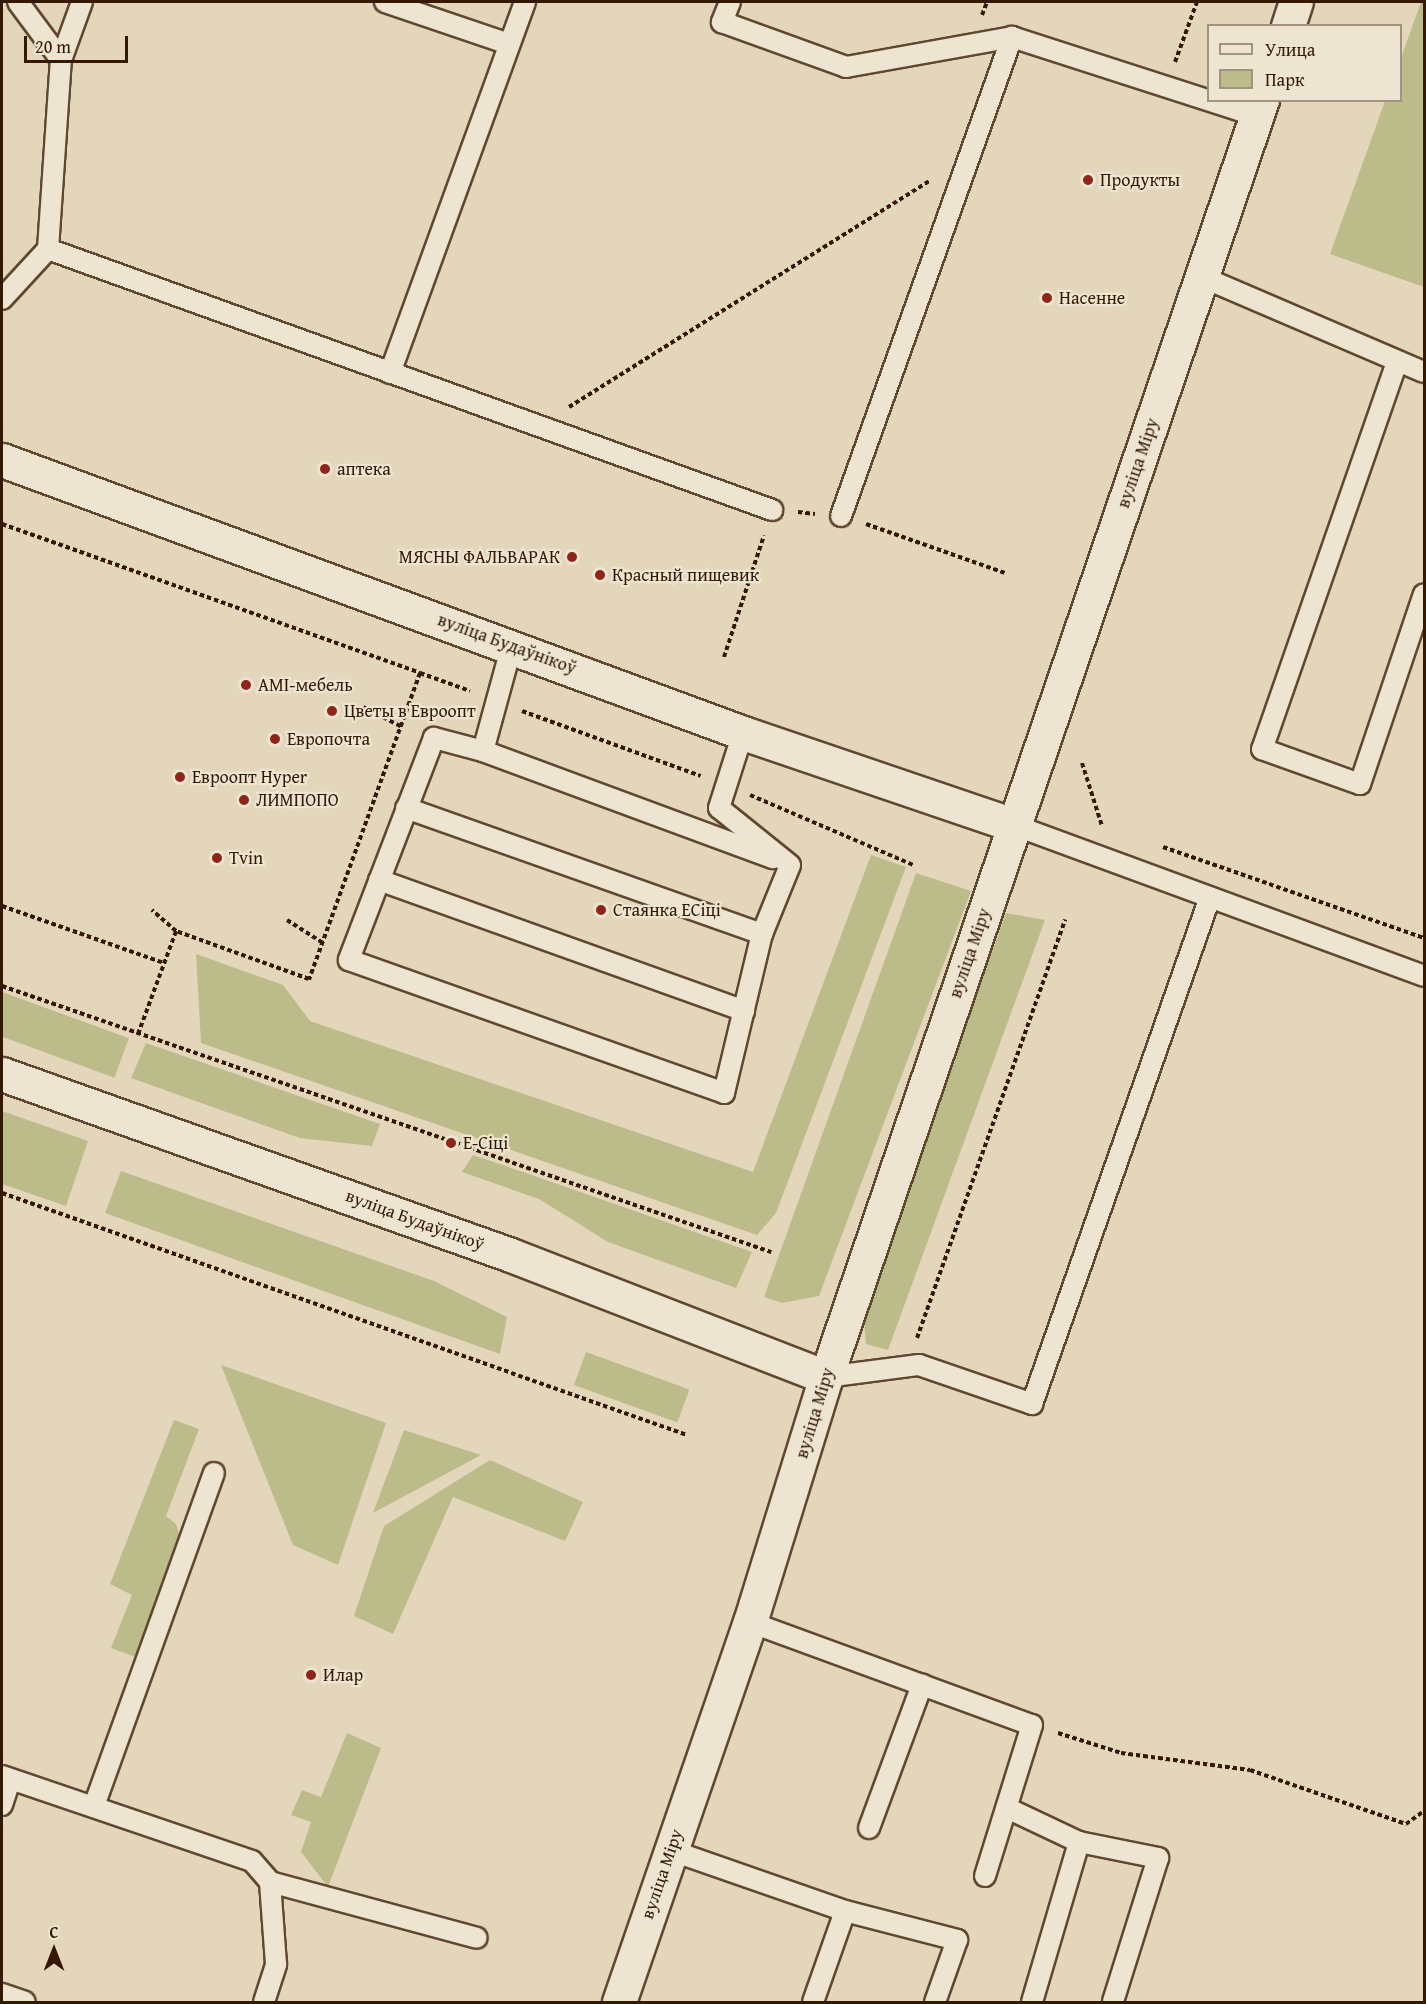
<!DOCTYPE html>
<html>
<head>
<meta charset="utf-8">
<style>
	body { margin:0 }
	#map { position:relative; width:1426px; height:2004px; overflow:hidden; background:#e4d6ba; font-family:"Gentium Book Plus",serif }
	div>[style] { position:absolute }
	.green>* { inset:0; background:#bcbc8a; transform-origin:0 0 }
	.path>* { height:4px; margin-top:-2px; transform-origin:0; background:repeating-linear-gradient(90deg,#341900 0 4.5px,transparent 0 7.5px) }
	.roads { filter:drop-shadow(2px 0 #60482e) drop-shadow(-2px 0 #60482e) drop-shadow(0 2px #60482e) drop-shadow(0 -2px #60482e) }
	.service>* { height:20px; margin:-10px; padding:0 10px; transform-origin:10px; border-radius:10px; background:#ede4d2 }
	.minor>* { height:33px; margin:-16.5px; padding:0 16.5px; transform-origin:16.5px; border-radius:16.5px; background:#ede4d2 }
	.secondary>* { height:33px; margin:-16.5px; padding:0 16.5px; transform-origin:16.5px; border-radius:16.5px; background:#ede4d2 }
	.dots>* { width:16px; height:16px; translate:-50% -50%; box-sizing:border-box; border:3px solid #ede4d2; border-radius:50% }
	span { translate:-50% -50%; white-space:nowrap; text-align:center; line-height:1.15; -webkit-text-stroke:4.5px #ede4d2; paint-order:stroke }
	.poi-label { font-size:18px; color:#341900 }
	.left { translate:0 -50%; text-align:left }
	.right { translate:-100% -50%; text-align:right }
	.street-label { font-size:18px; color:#341900 }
	.frame { position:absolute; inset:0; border:3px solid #341900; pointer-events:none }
	.legend { position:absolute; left:1207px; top:24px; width:195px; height:78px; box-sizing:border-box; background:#ede4d2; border:2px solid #a3937e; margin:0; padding:8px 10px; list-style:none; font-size:18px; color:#341900 }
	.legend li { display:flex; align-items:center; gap:12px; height:30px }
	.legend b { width:30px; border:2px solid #a3937e }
	.north { position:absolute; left:24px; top:1920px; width:60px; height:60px; -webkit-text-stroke:4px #ede4d2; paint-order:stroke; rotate:0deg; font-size:16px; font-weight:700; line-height:24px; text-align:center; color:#341900 }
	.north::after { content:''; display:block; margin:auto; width:21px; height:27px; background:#341900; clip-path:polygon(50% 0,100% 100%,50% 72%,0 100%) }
	.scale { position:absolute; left:24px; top:36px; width:104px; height:27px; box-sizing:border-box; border:3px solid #341900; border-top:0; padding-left:8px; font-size:18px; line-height:21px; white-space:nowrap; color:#341900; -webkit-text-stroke:4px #ede4d2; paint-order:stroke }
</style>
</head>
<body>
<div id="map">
	<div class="green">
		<i style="clip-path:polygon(1421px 2px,1424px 2px,1424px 287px,1330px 254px,1385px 101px,1400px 100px,1401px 58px)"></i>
		<i style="clip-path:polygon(871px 855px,906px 867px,776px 1213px,757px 1235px,201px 1043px,196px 954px,283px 985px,310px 1021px,753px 1172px)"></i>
		<i style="clip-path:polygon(916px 873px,971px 891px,819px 1296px,782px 1303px,764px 1297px)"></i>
		<i style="clip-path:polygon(1006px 913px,1045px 920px,888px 1350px,866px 1344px,863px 1310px)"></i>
		<i style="left:2px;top:992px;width:135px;height:42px;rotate:20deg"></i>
		<i style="clip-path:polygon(146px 1043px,380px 1124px,372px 1146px,300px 1138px,131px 1078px)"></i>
		<i style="clip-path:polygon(2px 1111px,88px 1141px,66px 1206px,2px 1184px)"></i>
		<i style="clip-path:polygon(473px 1155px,526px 1173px,752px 1252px,736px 1288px,608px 1242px,539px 1199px,462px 1172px)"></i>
		<i style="clip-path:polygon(121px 1171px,434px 1281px,507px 1317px,500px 1354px,105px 1213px)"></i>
		<i style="left:586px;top:1352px;width:110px;height:35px;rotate:20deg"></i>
		<i style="clip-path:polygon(221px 1365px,386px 1423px,338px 1565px,293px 1545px)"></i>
		<i style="clip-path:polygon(174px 1420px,199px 1429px,166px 1516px,176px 1524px,181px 1541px,138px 1658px,111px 1648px,132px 1595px,110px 1584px)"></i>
		<i style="clip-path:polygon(404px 1430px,481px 1455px,373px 1513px)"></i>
		<i style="clip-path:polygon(490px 1460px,583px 1502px,565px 1541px,453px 1497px,393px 1634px,354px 1616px,384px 1526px)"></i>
		<i style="clip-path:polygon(347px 1733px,381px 1748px,328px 1887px,301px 1852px,311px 1822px,291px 1815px,302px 1790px,321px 1797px)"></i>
	</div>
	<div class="path">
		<i style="left:982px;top:15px;width:14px;rotate:-69deg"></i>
		<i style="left:1175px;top:62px;width:64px;rotate:-69.9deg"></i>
		<i style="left:569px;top:407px;width:427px;rotate:-32.1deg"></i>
		<i style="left:798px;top:512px;width:17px;rotate:7deg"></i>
		<i style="left:2px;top:524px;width:444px;rotate:19.6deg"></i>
		<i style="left:420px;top:673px;width:326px;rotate:109.9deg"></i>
		<i style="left:309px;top:979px;width:141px;rotate:-160.2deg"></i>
		<i style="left:866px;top:524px;width:147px;rotate:19.4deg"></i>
		<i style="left:724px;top:657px;width:128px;rotate:-71.8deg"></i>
		<i style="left:420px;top:673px;width:53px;rotate:19.8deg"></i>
		<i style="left:363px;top:707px;width:44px;rotate:27.1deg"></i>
		<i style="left:522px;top:711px;width:190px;rotate:20deg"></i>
		<i style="left:1082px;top:763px;width:66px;rotate:72.4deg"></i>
		<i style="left:750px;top:795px;width:177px;rotate:23.2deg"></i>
		<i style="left:1163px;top:847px;width:276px;rotate:19.2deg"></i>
		<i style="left:2px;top:906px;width:172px;rotate:19.4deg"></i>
		<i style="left:287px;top:920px;width:43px;rotate:32.6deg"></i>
		<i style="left:2px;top:986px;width:814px;rotate:19.08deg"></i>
		<i style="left:138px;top:1034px;width:110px;rotate:-69.7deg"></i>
		<i style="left:176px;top:931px;width:32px;rotate:-139deg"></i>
		<i style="left:2px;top:1193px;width:726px;rotate:19.46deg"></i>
		<i style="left:917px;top:1338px;width:444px;rotate:-70.5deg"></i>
		<i style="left:1058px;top:1733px;width:66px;rotate:17.6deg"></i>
		<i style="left:1121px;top:1753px;width:130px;rotate:7.5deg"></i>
		<i style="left:1250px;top:1770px;width:165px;rotate:19.1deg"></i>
		<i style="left:1406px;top:1824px;width:22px;rotate:-36deg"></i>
	</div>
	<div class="roads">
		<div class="service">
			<i style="left:18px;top:2px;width:72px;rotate:53.4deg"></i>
			<i style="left:385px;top:2px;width:131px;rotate:18.7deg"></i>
			<i style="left:730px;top:2px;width:22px;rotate:112deg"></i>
			<i style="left:722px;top:22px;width:132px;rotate:19.9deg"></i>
			<i style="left:846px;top:67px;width:169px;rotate:-10.2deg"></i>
			<i style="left:1012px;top:37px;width:257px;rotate:17.9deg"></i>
			<i style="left:48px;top:249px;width:189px;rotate:-86.1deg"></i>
			<i style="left:61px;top:60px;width:62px;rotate:-70.1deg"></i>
			<i style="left:1202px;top:277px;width:241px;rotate:23.2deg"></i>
			<i style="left:2px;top:299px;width:68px;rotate:-47.4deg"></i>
			<i style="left:48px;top:249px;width:770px;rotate:19.82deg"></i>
			<i style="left:1397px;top:362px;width:410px;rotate:109.2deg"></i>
			<i style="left:1262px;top:749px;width:104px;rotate:19.7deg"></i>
			<i style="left:1360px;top:784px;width:200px;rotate:-71.4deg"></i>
			<i style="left:390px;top:373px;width:395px;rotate:-70deg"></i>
			<i style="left:841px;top:516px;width:509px;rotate:-70.35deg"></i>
			<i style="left:512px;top:645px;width:110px;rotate:105.3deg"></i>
			<i style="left:483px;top:751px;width:51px;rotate:-165.1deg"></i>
			<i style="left:434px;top:738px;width:238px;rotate:111deg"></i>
			<i style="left:349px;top:960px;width:398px;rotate:19.5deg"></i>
			<i style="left:724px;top:1093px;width:163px;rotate:-76.6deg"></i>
			<i style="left:762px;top:934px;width:74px;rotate:-67.9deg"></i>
			<i style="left:790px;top:865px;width:91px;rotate:-141.2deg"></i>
			<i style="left:719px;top:808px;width:79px;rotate:-72.3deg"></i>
			<i style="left:483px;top:751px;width:309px;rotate:20.3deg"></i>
			<i style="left:406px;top:808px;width:378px;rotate:19.5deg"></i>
			<i style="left:1014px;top:825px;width:437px;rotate:20.2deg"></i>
			<i style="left:379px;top:880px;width:388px;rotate:19.7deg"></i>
			<i style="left:826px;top:1377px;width:94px;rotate:-7.4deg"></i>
			<i style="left:919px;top:1365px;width:120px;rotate:19deg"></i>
			<i style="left:1032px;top:1404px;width:537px;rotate:-70.65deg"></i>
			<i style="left:750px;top:1622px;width:300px;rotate:20.1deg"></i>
			<i style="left:1032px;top:1725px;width:158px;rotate:107.3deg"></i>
			<i style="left:2px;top:1776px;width:264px;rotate:18.8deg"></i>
			<i style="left:252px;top:1861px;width:28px;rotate:49deg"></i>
			<i style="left:270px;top:1882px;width:214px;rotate:15.1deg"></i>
			<i style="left:2px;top:1805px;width:26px;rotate:-72deg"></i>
			<i style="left:94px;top:1806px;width:354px;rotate:-70.2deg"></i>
			<i style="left:1007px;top:1808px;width:80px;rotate:25.3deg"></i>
			<i style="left:1079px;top:1842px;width:81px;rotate:11.4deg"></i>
			<i style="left:1158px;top:1858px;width:151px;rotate:107.4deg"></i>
			<i style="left:869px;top:1828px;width:153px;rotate:-69.7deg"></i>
			<i style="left:670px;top:1850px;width:185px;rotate:19.2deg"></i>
			<i style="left:845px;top:1911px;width:116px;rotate:14.5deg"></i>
			<i style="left:957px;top:1940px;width:66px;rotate:109.5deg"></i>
			<i style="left:2px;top:1994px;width:24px;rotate:19deg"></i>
			<i style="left:264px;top:2002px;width:40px;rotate:-72deg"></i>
			<i style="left:276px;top:1964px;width:82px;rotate:-94.2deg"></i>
			<i style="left:813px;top:2002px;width:96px;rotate:-70.6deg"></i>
			<i style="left:1032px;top:2002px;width:167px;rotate:-73.6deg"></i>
		</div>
		<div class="minor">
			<i style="left:2px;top:460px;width:790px;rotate:20.22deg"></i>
			<i style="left:743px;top:733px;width:286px;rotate:18.8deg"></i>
		</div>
		<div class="secondary">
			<i style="left:1288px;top:26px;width:25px;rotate:-72deg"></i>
			<i style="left:2px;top:1074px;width:540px;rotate:19.58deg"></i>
			<i style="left:511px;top:1255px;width:338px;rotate:21.2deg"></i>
			<i style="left:619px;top:2002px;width:402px;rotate:-71deg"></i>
			<i style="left:750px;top:1622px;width:257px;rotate:-72.8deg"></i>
			<i style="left:826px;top:1377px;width:1349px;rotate:-71.15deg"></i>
		</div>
	</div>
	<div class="dots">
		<i style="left:1088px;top:180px;background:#8f2418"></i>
		<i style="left:1047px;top:298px;background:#8f2418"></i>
		<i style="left:325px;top:469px;background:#8f2418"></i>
		<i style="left:572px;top:557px;background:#8f2418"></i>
		<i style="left:600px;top:575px;background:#8f2418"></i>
		<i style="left:246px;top:685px;background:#8f2418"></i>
		<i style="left:332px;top:711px;background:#8f2418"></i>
		<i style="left:275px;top:739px;background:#8f2418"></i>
		<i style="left:180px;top:777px;background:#8f2418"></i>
		<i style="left:244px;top:800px;background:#8f2418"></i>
		<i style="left:217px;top:858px;background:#8f2418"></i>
		<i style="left:601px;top:910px;background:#8f2418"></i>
		<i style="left:451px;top:1143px;background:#8f2418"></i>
		<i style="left:311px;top:1675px;background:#8f2418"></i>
	</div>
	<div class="poi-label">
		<span class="left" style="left:1100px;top:180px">Продукты</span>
		<span class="left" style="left:1059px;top:298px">Насенне</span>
		<span class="left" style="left:337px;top:469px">аптека</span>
		<span class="right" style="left:560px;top:557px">МЯСНЫ ФАЛЬВАРАК</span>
		<span class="left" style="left:612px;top:575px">Красный пищевик</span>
		<span class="left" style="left:258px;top:685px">AMI-мебель</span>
		<span class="left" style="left:344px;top:711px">Цветы в Евроопт</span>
		<span class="left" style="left:287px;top:739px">Европочта</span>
		<span class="left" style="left:192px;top:777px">Евроопт Hyper</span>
		<span class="left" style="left:256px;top:800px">ЛИМПОПО</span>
		<span class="left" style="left:229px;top:858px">Tvin</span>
		<span class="left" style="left:613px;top:910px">Стаянка ЕСіці</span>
		<span class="left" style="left:463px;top:1143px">Е-Сіці</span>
		<span class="left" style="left:323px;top:1675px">Илар</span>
	</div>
	<div class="street-label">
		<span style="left:1138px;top:463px;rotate:-71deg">вуліца Міру</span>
		<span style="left:507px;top:644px;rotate:20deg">вуліца Будаўнікоў</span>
		<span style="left:970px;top:953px;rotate:-71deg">вуліца Міру</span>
		<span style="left:415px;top:1220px;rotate:20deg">вуліца Будаўнікоў</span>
		<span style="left:815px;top:1413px;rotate:-73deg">вуліца Міру</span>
		<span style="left:662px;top:1874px;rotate:-71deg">вуліца Міру</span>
	</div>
	<div class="frame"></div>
	<ul class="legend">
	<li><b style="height:8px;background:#ede4d2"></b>Улица</li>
	<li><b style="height:16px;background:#bcbc8a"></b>Парк</li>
	</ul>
	<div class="north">С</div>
	<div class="scale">20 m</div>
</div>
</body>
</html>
